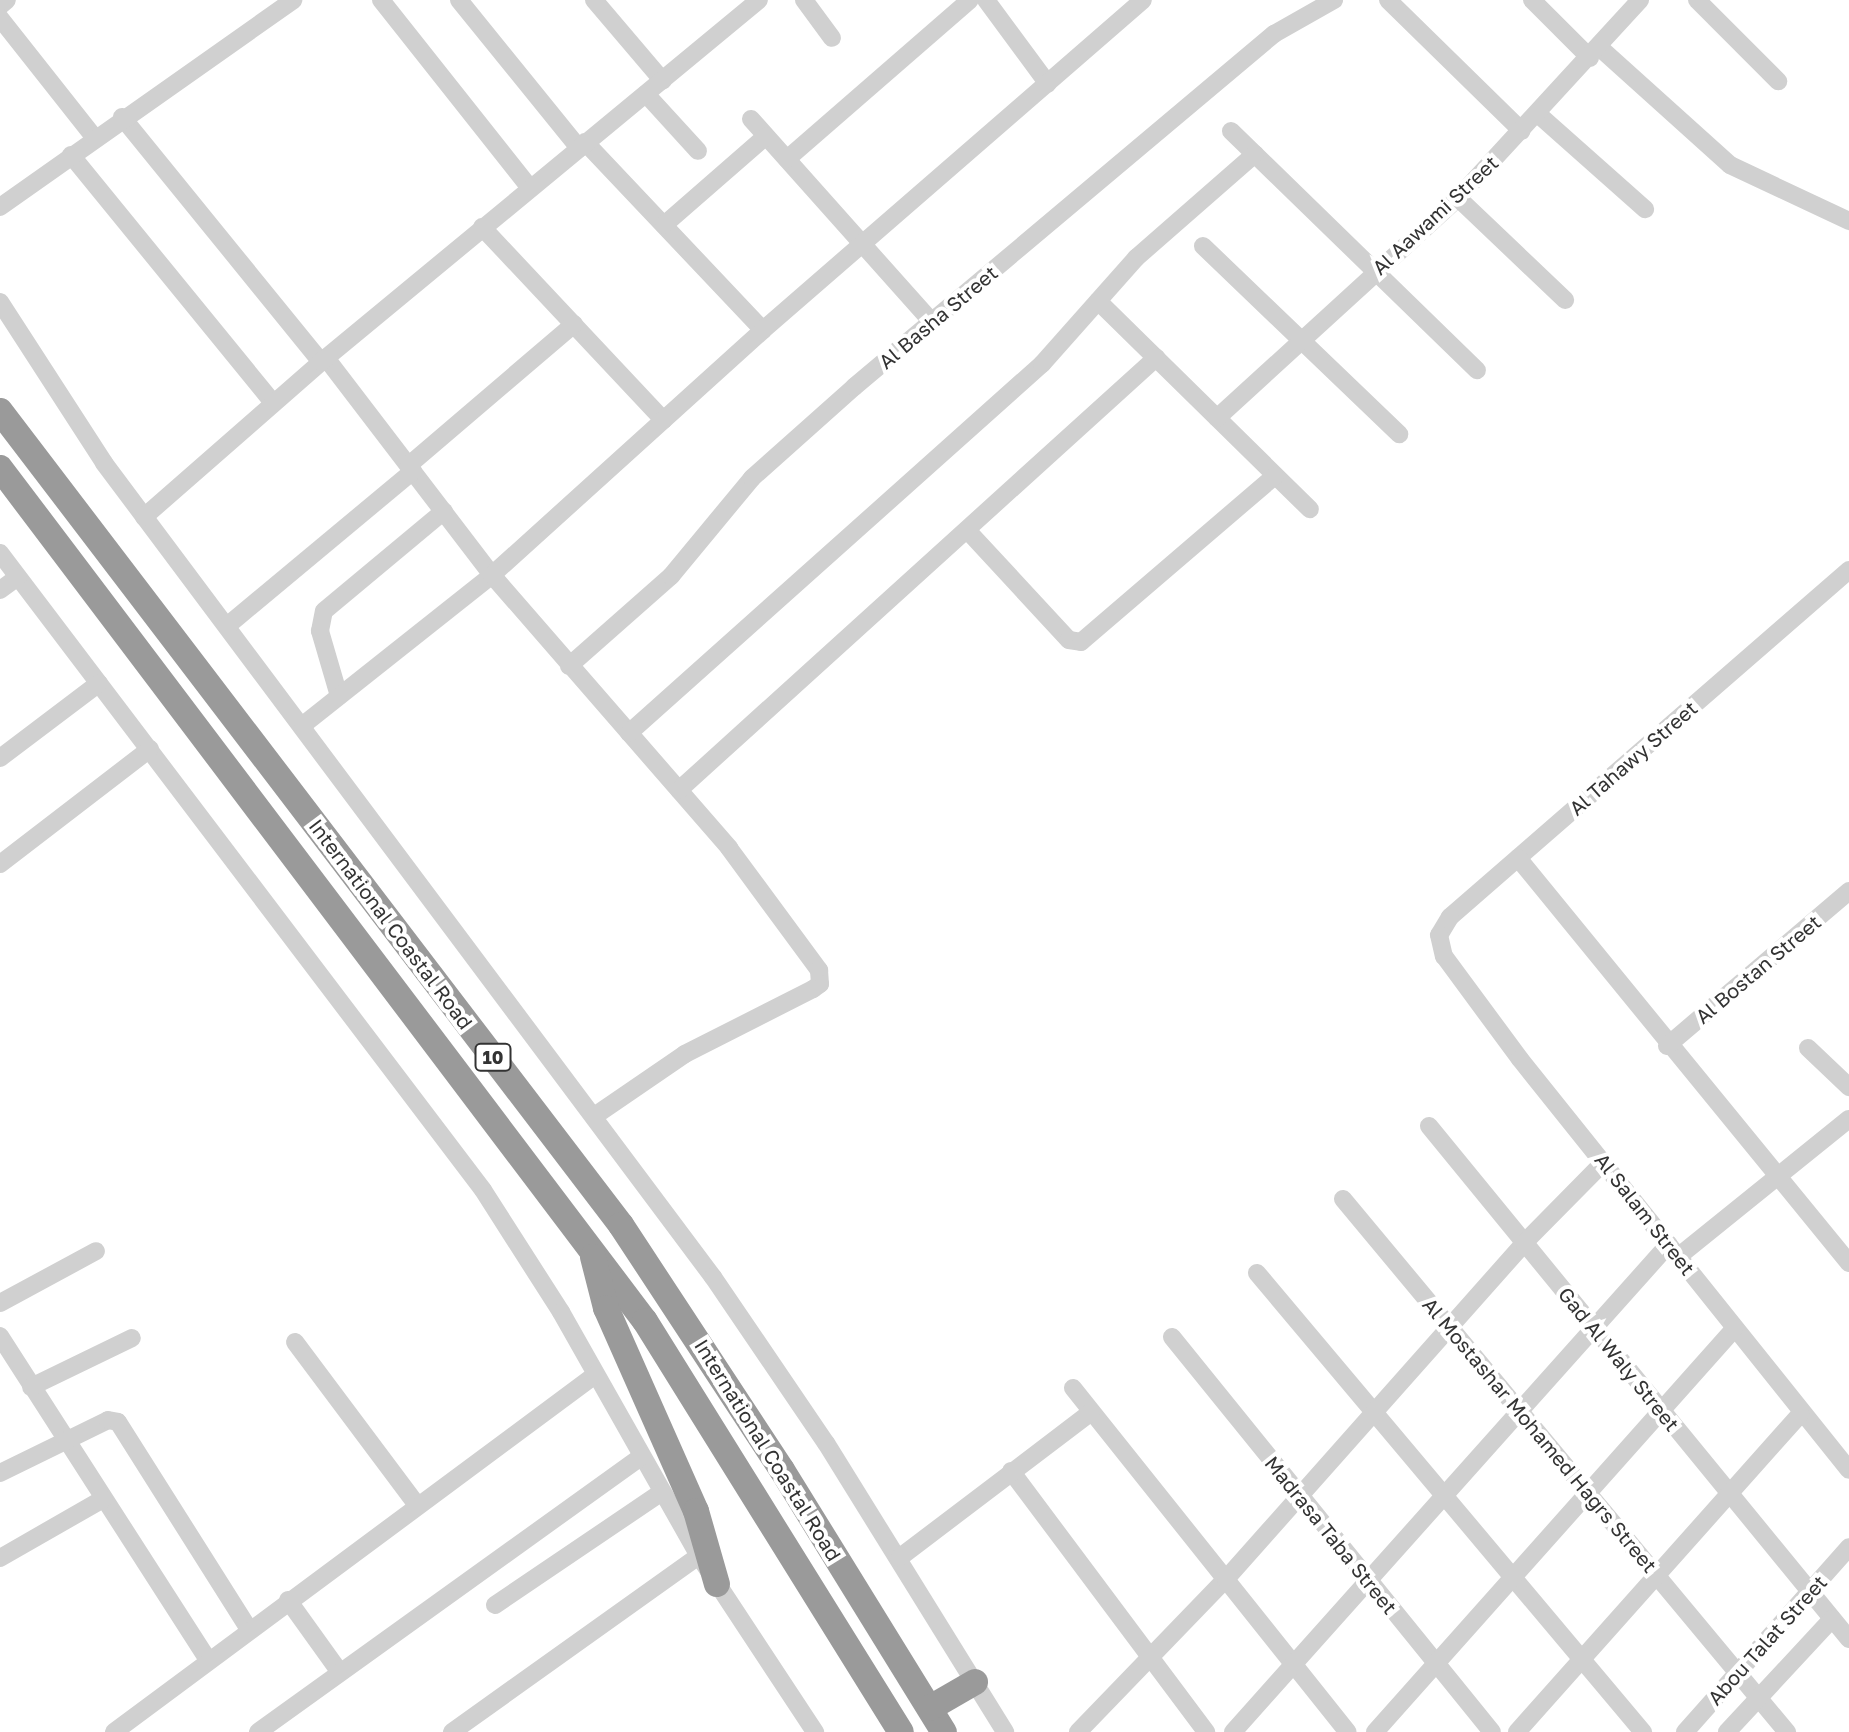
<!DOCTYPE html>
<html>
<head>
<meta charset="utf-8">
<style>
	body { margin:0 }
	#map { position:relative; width:1849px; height:1732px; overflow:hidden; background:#fff; font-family:"Golos Text",sans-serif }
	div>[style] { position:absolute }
	.minor>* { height:18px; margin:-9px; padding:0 9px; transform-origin:9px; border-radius:9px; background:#d0d0d0 }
	.highway>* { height:26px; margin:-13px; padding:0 13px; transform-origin:13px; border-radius:13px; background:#9a9a9a }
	span { translate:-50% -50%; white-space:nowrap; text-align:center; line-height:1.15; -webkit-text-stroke:8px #fff; paint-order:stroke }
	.shield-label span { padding:2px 6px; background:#fff; border:2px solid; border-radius:6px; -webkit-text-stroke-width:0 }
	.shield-label { font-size:18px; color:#333; font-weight:700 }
	.street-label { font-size:20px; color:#333 }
</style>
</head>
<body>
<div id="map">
	<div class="minor">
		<i style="left:381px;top:0;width:240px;rotate:51.6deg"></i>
		<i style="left:459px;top:0;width:191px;rotate:51deg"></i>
		<i style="left:594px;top:0;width:106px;rotate:49.6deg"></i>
		<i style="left:804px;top:0;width:47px;rotate:53.6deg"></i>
		<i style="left:986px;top:0;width:104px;rotate:53.6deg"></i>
		<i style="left:1388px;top:0;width:187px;rotate:44.4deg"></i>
		<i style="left:1532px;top:0;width:82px;rotate:45deg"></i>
		<i style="left:1697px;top:0;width:115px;rotate:45deg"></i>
		<i style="left:0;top:6px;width:9px;rotate:-41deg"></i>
		<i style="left:0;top:18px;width:152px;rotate:51.7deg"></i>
		<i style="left:1599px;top:47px;width:176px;rotate:42deg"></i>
		<i style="left:1730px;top:165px;width:132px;rotate:25.2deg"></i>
		<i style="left:646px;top:94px;width:77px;rotate:47.6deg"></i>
		<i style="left:1539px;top:115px;width:142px;rotate:41.6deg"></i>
		<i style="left:122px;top:117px;width:316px;rotate:50.9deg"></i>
		<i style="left:751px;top:119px;width:272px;rotate:48.3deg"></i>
		<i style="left:1231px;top:131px;width:343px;rotate:44.2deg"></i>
		<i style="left:585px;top:142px;width:259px;rotate:46.6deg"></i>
		<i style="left:71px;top:155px;width:320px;rotate:50.8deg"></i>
		<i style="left:787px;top:159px;width:242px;rotate:-41deg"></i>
		<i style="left:1458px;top:198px;width:148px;rotate:43.6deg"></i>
		<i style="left:0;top:207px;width:359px;rotate:-35.2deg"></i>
		<i style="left:664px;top:225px;width:135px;rotate:-41.1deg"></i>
		<i style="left:482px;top:227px;width:265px;rotate:46.8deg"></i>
		<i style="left:1203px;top:246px;width:272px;rotate:43.8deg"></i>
		<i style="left:1098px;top:301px;width:297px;rotate:44.5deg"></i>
		<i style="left:0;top:302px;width:192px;rotate:57.1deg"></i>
		<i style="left:104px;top:463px;width:1017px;rotate:53.2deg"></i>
		<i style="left:713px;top:1277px;width:201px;rotate:55.8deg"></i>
		<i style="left:826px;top:1443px;width:340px;rotate:58.2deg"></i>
		<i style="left:326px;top:358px;width:273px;rotate:52.6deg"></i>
		<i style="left:492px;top:575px;width:362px;rotate:49deg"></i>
		<i style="left:729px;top:848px;width:152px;rotate:53.6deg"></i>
		<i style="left:819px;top:970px;width:14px;rotate:86deg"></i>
		<i style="left:820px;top:984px;width:9px;rotate:144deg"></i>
		<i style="left:813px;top:989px;width:144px;rotate:153.1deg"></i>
		<i style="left:685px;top:1054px;width:108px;rotate:145.6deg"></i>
		<i style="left:1217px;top:418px;width:326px;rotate:-42.4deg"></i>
		<i style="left:1458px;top:198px;width:269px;rotate:-47.4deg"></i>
		<i style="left:409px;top:465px;width:217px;rotate:-40.5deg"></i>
		<i style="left:144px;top:517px;width:235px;rotate:-41.2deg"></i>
		<i style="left:321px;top:362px;width:568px;rotate:-39.57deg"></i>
		<i style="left:967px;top:530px;width:150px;rotate:47.2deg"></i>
		<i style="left:1069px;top:640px;width:12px;rotate:9deg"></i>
		<i style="left:1081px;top:642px;width:255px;rotate:-40.6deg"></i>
		<i style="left:0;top:553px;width:799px;rotate:52.83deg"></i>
		<i style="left:483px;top:1190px;width:145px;rotate:57.4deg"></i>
		<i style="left:561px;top:1312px;width:280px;rotate:60.5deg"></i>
		<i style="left:699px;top:1556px;width:211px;rotate:56.6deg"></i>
		<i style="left:1849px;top:570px;width:529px;rotate:138.99deg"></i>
		<i style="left:1450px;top:917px;width:21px;rotate:121deg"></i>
		<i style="left:1439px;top:935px;width:22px;rotate:77deg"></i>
		<i style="left:1444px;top:956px;width:128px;rotate:53.6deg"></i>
		<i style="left:1520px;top:1059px;width:526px;rotate:51.32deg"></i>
		<i style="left:0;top:590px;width:22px;rotate:-36deg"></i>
		<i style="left:227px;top:626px;width:242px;rotate:-39.8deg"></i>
		<i style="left:569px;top:666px;width:136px;rotate:-41.4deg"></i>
		<i style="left:671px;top:576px;width:127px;rotate:-50.4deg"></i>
		<i style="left:752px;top:478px;width:137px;rotate:-41.7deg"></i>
		<i style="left:854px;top:387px;width:549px;rotate:-40.05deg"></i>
		<i style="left:1274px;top:34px;width:69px;rotate:-29.5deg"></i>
		<i style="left:339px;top:696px;width:68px;rotate:-106.3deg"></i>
		<i style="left:320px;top:631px;width:20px;rotate:-79deg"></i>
		<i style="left:324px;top:611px;width:156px;rotate:-39.8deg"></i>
		<i style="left:303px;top:725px;width:241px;rotate:-38.4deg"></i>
		<i style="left:492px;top:575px;width:365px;rotate:-42.1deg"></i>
		<i style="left:763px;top:330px;width:503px;rotate:-40.97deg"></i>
		<i style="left:629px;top:733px;width:554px;rotate:-41.78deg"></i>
		<i style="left:1042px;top:364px;width:142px;rotate:-48.4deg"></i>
		<i style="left:1136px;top:258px;width:158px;rotate:-41.2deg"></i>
		<i style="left:0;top:758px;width:124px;rotate:-37.1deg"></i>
		<i style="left:679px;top:790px;width:644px;rotate:-42.17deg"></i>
		<i style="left:1518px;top:858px;width:523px;rotate:50.74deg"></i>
		<i style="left:0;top:864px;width:189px;rotate:-37.5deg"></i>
		<i style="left:1667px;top:1046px;width:239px;rotate:-40.4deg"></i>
		<i style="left:1808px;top:1048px;width:57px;rotate:43.6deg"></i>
		<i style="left:1429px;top:1126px;width:663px;rotate:50.69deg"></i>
		<i style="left:1343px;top:1199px;width:694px;rotate:50.21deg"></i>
		<i style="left:1679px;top:1256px;width:218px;rotate:-38.9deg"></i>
		<i style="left:1257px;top:1273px;width:600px;rotate:49.94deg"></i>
		<i style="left:0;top:1303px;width:109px;rotate:-28.4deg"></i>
		<i style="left:0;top:1336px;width:385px;rotate:57.3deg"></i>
		<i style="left:1172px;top:1337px;width:508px;rotate:50.99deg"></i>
		<i style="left:295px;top:1342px;width:202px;rotate:53.2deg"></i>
		<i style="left:31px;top:1387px;width:112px;rotate:-25.9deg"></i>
		<i style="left:1073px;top:1388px;width:440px;rotate:51.4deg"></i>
		<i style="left:1011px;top:1471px;width:326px;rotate:53.2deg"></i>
		<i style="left:0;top:1473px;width:120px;rotate:-26.1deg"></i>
		<i style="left:108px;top:1420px;width:10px;rotate:11deg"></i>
		<i style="left:118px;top:1422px;width:245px;rotate:57.7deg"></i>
		<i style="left:0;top:1558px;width:119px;rotate:-29.8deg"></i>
		<i style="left:899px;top:1558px;width:241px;rotate:-37.2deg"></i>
		<i style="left:288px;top:1600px;width:87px;rotate:54.3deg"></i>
		<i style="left:495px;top:1605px;width:202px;rotate:-34.1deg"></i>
		<i style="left:114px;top:1732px;width:599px;rotate:-36.58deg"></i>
		<i style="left:258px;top:1732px;width:472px;rotate:-35.7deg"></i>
		<i style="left:452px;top:1732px;width:303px;rotate:-35.5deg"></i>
		<i style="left:1078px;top:1732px;width:213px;rotate:-46deg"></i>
		<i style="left:1226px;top:1579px;width:449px;rotate:-48.4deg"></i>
		<i style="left:1524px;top:1243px;width:114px;rotate:-45.4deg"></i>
		<i style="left:1233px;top:1732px;width:654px;rotate:-48.22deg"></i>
		<i style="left:1375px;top:1732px;width:540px;rotate:-48.3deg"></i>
		<i style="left:1517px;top:1732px;width:426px;rotate:-48.3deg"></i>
		<i style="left:1685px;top:1732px;width:247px;rotate:-48.4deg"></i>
		<i style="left:1727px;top:1732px;width:154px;rotate:-47.1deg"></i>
	</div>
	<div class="highway">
		<i style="left:0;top:411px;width:1024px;rotate:52.66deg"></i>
		<i style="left:621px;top:1225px;width:293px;rotate:56.7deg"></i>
		<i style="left:782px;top:1470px;width:308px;rotate:58.3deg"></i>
		<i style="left:0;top:468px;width:1069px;rotate:52.91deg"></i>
		<i style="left:645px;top:1321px;width:484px;rotate:58.1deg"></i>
		<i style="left:593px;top:1257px;width:53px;rotate:75.7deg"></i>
		<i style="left:606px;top:1308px;width:222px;rotate:66.1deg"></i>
		<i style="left:696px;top:1511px;width:76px;rotate:74deg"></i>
		<i style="left:930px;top:1708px;width:52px;rotate:-30deg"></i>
	</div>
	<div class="shield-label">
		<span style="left:493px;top:1057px">10</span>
	</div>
	<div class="street-label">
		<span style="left:1435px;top:215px;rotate:-43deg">Al Aawami Street</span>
		<span style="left:938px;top:317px;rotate:-40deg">Al Basha Street</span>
		<span style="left:1633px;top:758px;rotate:-41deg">Al Tahawy Street</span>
		<span style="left:391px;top:924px;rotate:53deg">International Coastal Road</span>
		<span style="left:1758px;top:969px;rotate:-40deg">Al Bostan Street</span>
		<span style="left:1645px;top:1214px;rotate:52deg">Al Salam Street</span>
		<span style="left:1619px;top:1359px;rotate:51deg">Gad Al Waly Street</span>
		<span style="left:1540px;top:1435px;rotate:50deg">Al Mostashar Mohamed Hagrs Street</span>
		<span style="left:768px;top:1450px;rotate:58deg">International Coastal Road</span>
		<span style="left:1331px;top:1535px;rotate:51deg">Madrasa Taba Street</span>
		<span style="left:1767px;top:1640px;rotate:-48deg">Abou Talat Street</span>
	</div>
</div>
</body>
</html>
